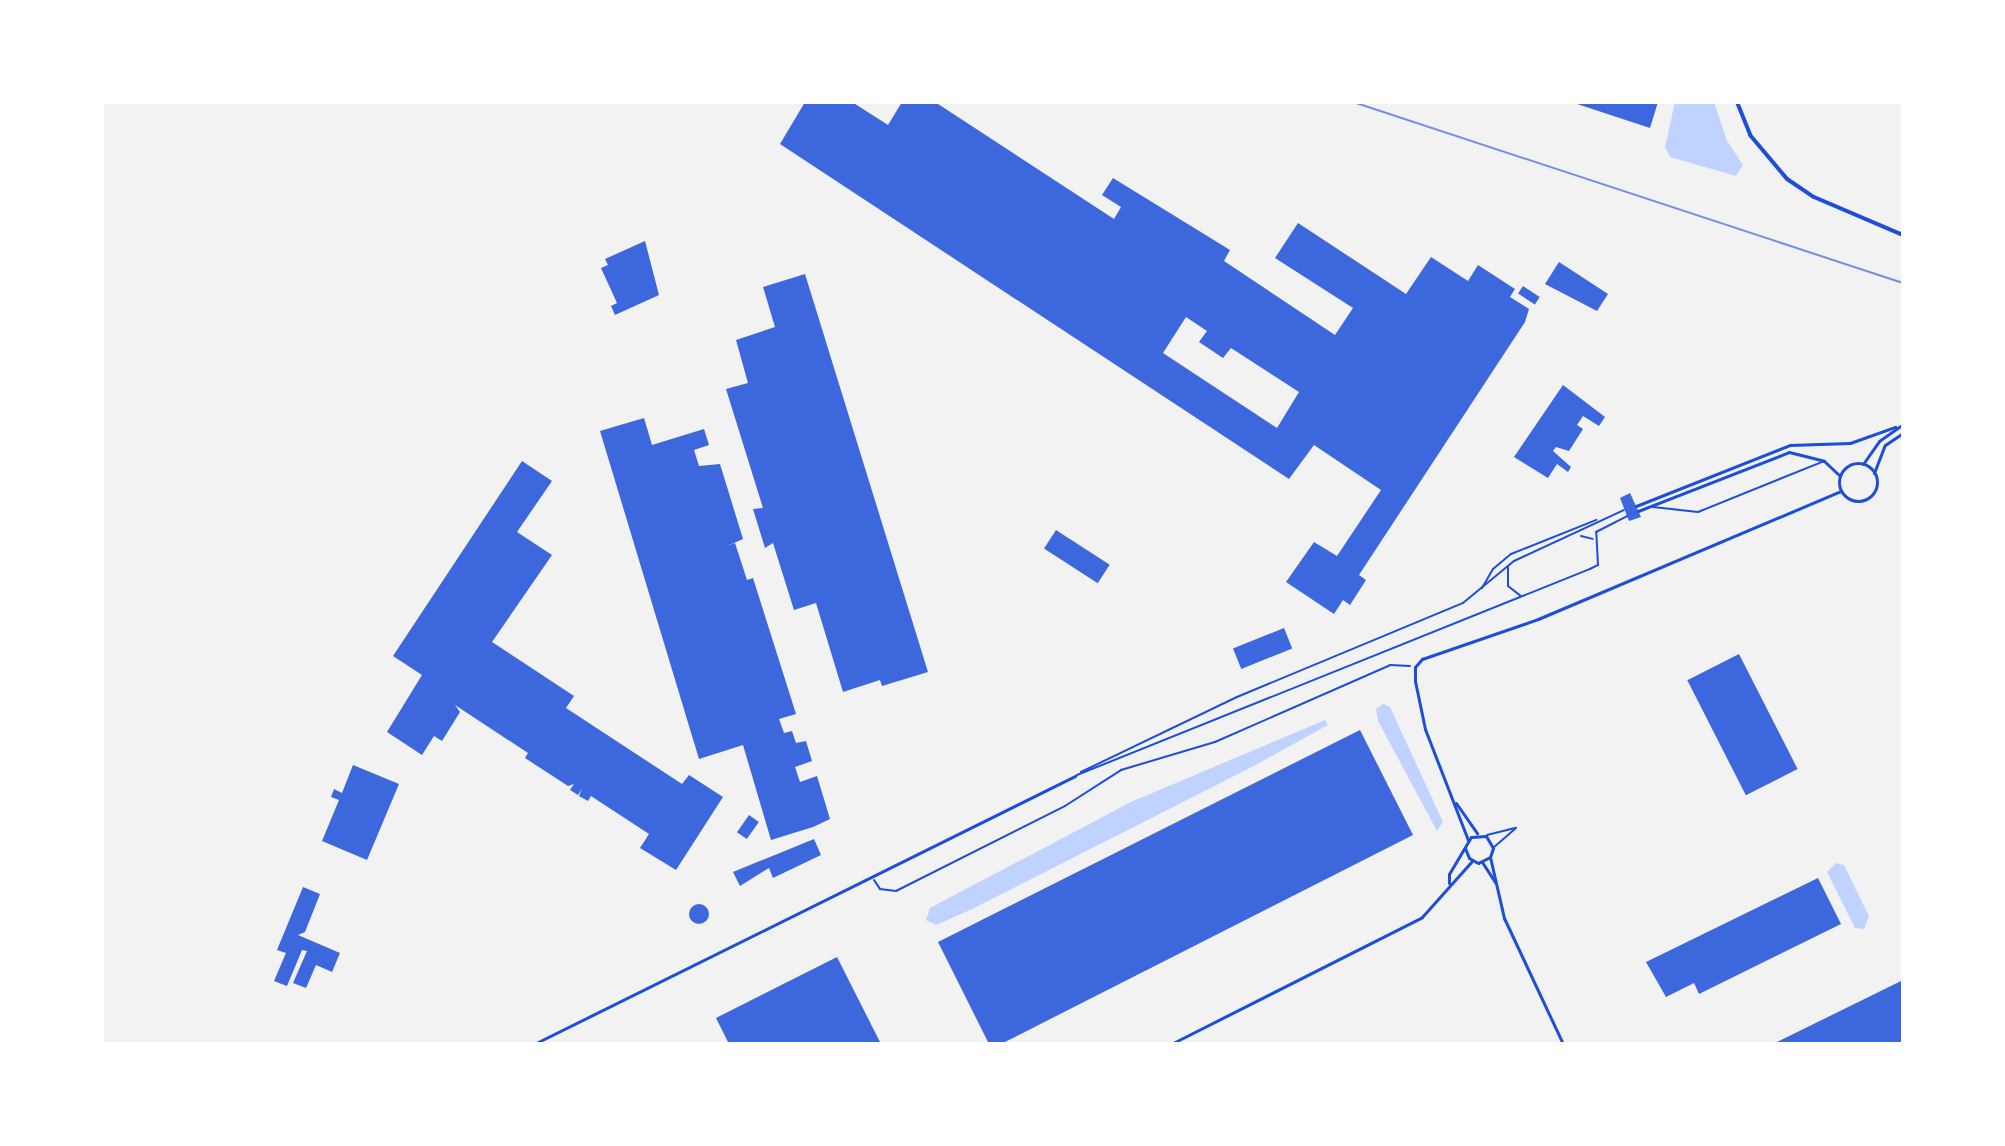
<!DOCTYPE html>
<html>
<head>
<meta charset="utf-8">
<style>
	body { margin:0 }
	#map { position:relative; width:2005px; height:1146px; overflow:hidden; background:#f2f2f2; font-family:Figtree,sans-serif }
	div>[style] { position:absolute }
	.water>* { inset:0; background:#bfd3fe }
	.building>* { inset:0; background:#3d67dc; transform-origin:0 0 }
	.round { border-radius:50% }
	.path>* { height:2px; margin:-1px; padding:0 1px; transform-origin:1px; border-radius:1px; background:#1d4ed8 }
	.service>* { height:2px; margin:-1px; padding:0 1px; transform-origin:1px; border-radius:1px; background:#1d4ed8 }
	.minor>* { height:3px; margin:-1.5px; padding:0 1.5px; transform-origin:1.5px; border-radius:1.5px; background:#1d4ed8 }
	.minor>.ring { margin:-1.5px; padding:0; box-sizing:content-box; background:none; border:3px solid #1d4ed8; border-radius:50% }
	.tertiary>* { height:4px; margin:-2px; padding:0 2px; transform-origin:2px; border-radius:2px; background:#1d4ed8 }
	.rail>* { height:2px; margin:-1px; padding:0 1px; transform-origin:1px; border-radius:1px; background:#7290e2 }
	span { translate:-50% -50%; white-space:nowrap; text-align:center; line-height:1.15; -webkit-text-stroke:6px #fff; paint-order:stroke }
	.frame { position:absolute; inset:0; border:104px solid #fff; pointer-events:none }
</style>
</head>
<body>
<div id="map">
	<div class="water">
		<i style="clip-path:polygon(1675px 102px,1714px 102px,1727px 141px,1743px 165px,1736px 176px,1670px 157px,1665px 147px)"></i>
		<i style="clip-path:polygon(1383px 704px,1390px 707px,1443px 822px,1437px 831px,1378px 721px,1376px 709px)"></i>
		<i style="clip-path:polygon(1325px 720px,1328px 725px,1248px 769px,970px 910px,936px 925px,926px 920px,930px 908px,1131px 802px)"></i>
		<i style="clip-path:polygon(1836px 863px,1844px 865px,1869px 916px,1864px 929px,1855px 928px,1827px 872px)"></i>
	</div>
	<div class="building">
		<i style="clip-path:polygon(evenodd,805px 102px,852px 102px,888px 125px,902px 102px,935px 102px,1114px 219px,1121px 207px,1102px 195px,1113px 178px,1230px 250px,1224px 261px,1335px 335px,1353px 308px,1275px 258px,1298px 223px,1406px 294px,1431px 257px,1468px 281px,1478px 265px,1515px 289px,1510px 297px,1529px 309px,1525px 322px,1359px 575px,1366px 580px,1350px 605px,1343px 600px,1334px 614px,1286px 582px,1314px 542px,1337px 556px,1381px 490px,1314px 445px,1289px 479px,780px 144px,805px 102px,1186px 317px,1207px 331px,1199px 342px,1223px 358px,1231px 348px,1299px 392px,1277px 428px,1163px 353px,1186px 317px)"></i>
		<i style="clip-path:polygon(1571px 102px,1658px 102px,1650px 128px)"></i>
		<i style="clip-path:polygon(645px 241px,659px 295px,615px 315px,611px 306px,617px 303px,601px 268px,608px 265px,605px 259px)"></i>
		<i style="clip-path:polygon(1559px 262px,1608px 294px,1597px 311px,1545px 284px)"></i>
		<i style="clip-path:polygon(805px 274px,928px 672px,882px 686px,880px 680px,843px 692px,816px 603px,794px 610px,773px 543px,765px 548px,753px 509px,763px 508px,726px 389px,748px 383px,736px 340px,775px 327px,763px 287px)"></i>
		<i style="left:1523px;top:286px;width:20px;height:9px;rotate:33deg"></i>
		<i style="clip-path:polygon(1563px 385px,1605px 417px,1599px 426px,1583px 416px,1577px 425px,1583px 429px,1569px 451px,1556px 447px,1553px 451px,1571px 467px,1568px 472px,1557px 464px,1548px 478px,1514px 457px)"></i>
		<i style="clip-path:polygon(644px 418px,652px 445px,704px 429px,709px 445px,694px 450px,699px 466px,720px 464px,743px 539px,727px 546px,735px 543px,747px 580px,753px 578px,796px 714px,779px 719px,784px 733px,792px 731px,796px 743px,806px 741px,812px 761px,795px 767px,800px 782px,817px 776px,830px 819px,813px 827px,771px 840px,743px 745px,699px 759px,600px 431px)"></i>
		<i style="clip-path:polygon(522px 461px,552px 481px,517px 532px,552px 555px,492px 642px,574px 696px,566px 708px,682px 784px,689px 775px,723px 797px,676px 870px,640px 848px,649px 834px,591px 796px,588px 801px,579px 796px,582px 789px,578px 795px,570px 790px,574px 784px,568px 786px,525px 758px,528px 753px,455px 705px,460px 712px,442px 741px,434px 736px,422px 755px,387px 732px,422px 675px,393px 656px)"></i>
		<i style="clip-path:polygon(1630px 493px,1641px 517px,1629px 521px,1620px 498px)"></i>
		<i style="left:1056px;top:530px;width:64px;height:22px;rotate:33deg"></i>
		<i style="left:1284px;top:628px;width:22px;height:55px;rotate:68deg"></i>
		<i style="left:1739px;top:654px;width:129px;height:58px;rotate:63deg"></i>
		<i style="clip-path:polygon(1360px 730px,1413px 835px,1001px 1044px,989px 1044px,938px 942px)"></i>
		<i style="clip-path:polygon(353px 765px,399px 784px,367px 860px,322px 841px,339px 800px,331px 797px,334px 789px,342px 793px)"></i>
		<i style="left:749px;top:815px;width:12px;height:21px;rotate:35deg"></i>
		<i style="clip-path:polygon(814px 839px,821px 855px,773px 878px,769px 868px,740px 886px,733px 872px)"></i>
		<i style="clip-path:polygon(1818px 878px,1841px 924px,1699px 994px,1694px 983px,1666px 997px,1646px 962px)"></i>
		<i style="clip-path:polygon(303px 887px,320px 894px,305px 932px,298px 935px,340px 953px,332px 972px,316px 965px,306px 988px,293px 983px,307px 951px,302px 950px,287px 986px,274px 981px,286px 953px,277px 950px)"></i>
		<i class="round" style="left:689px;top:904px;width:20px;height:20px"></i>
		<i style="clip-path:polygon(837px 957px,881px 1044px,729px 1044px,716px 1018px)"></i>
		<i style="clip-path:polygon(1903px 980px,1903px 1044px,1773px 1044px)"></i>
	</div>
	<div class="path">
		<i style="left:874px;top:880px;width:11px;rotate:56deg"></i>
		<i style="left:880px;top:889px;width:16px;rotate:7deg"></i>
		<i style="left:896px;top:891px;width:189px;rotate:-26.7deg"></i>
		<i style="left:1065px;top:806px;width:67px;rotate:-32.7deg"></i>
		<i style="left:1121px;top:770px;width:98px;rotate:-16.6deg"></i>
		<i style="left:1215px;top:742px;width:191px;rotate:-23.7deg"></i>
		<i style="left:1390px;top:665px;width:20px;rotate:3deg"></i>
	</div>
	<div class="service">
		<i style="left:1653px;top:507px;width:45px;rotate:6.3deg"></i>
		<i style="left:1698px;top:512px;width:136px;rotate:-22deg"></i>
		<i style="left:1581px;top:536px;width:12px;rotate:14deg"></i>
		<i style="left:1508px;top:567px;width:19px;rotate:90deg"></i>
		<i style="left:1508px;top:586px;width:16px;rotate:38deg"></i>
		<i style="left:1482px;top:588px;width:22px;rotate:-60deg"></i>
		<i style="left:1493px;top:569px;width:23px;rotate:-40deg"></i>
		<i style="left:1511px;top:554px;width:92px;rotate:-21.8deg"></i>
		<i style="left:1081px;top:772px;width:173px;rotate:-25.7deg"></i>
		<i style="left:1237px;top:697px;width:245px;rotate:-22.6deg"></i>
		<i style="left:1463px;top:603px;width:66px;rotate:-39.5deg"></i>
		<i style="left:1514px;top:561px;width:121px;rotate:-24.9deg"></i>
		<i style="left:1077px;top:775px;width:553px;rotate:-21.88deg"></i>
		<i style="left:1590px;top:569px;width:9px;rotate:-27deg"></i>
		<i style="left:1598px;top:565px;width:33px;rotate:-93deg"></i>
		<i style="left:1596px;top:532px;width:35px;rotate:-27deg"></i>
		<i style="left:1487px;top:835px;width:30px;rotate:-14deg"></i>
		<i style="left:1493px;top:848px;width:29px;rotate:-41deg"></i>
	</div>
	<div class="minor">
		<i class="ring" style="left:1839px;top:463px;width:35px;height:35px"></i>
		<i style="left:1863px;top:464px;width:28px;rotate:-55deg"></i>
		<i style="left:1879px;top:441px;width:29px;rotate:-35deg"></i>
		<i style="left:1874px;top:473px;width:30px;rotate:-69deg"></i>
		<i style="left:1885px;top:445px;width:22px;rotate:-34deg"></i>
		<i style="left:1636px;top:506px;width:166px;rotate:-21.6deg"></i>
		<i style="left:1790px;top:445px;width:60px;rotate:-1.9deg"></i>
		<i style="left:1850px;top:443px;width:48px;rotate:-19.6deg"></i>
		<i style="left:1638px;top:511px;width:162px;rotate:-21.3deg"></i>
		<i style="left:1789px;top:452px;width:36px;rotate:14deg"></i>
		<i style="left:1824px;top:461px;width:22px;rotate:43deg"></i>
		<i style="left:1456px;top:803px;width:37px;rotate:55deg"></i>
		<i style="left:1468px;top:840px;width:119px;rotate:-111.2deg"></i>
		<i style="left:1425px;top:729px;width:49px;rotate:-101.8deg"></i>
		<i style="left:1415px;top:681px;width:14px;rotate:-90deg"></i>
		<i style="left:1415px;top:667px;width:11px;rotate:-49deg"></i>
		<i style="left:1422px;top:659px;width:123px;rotate:-19deg"></i>
		<i style="left:1538px;top:619px;width:329px;rotate:-22.9deg"></i>
		<i style="left:1490px;top:857px;width:63px;rotate:77.1deg"></i>
		<i style="left:1504px;top:918px;width:139px;rotate:64.9deg"></i>
		<i style="left:1482px;top:862px;width:24px;rotate:57deg"></i>
		<i style="left:1449px;top:883px;width:9px;rotate:-90deg"></i>
		<i style="left:1449px;top:874px;width:43px;rotate:-59.3deg"></i>
		<i style="left:1471px;top:837px;width:15px;rotate:-4deg"></i>
		<i style="left:1486px;top:836px;width:14px;rotate:60deg"></i>
		<i style="left:1493px;top:848px;width:9px;rotate:108deg"></i>
		<i style="left:1490px;top:857px;width:13px;rotate:153deg"></i>
		<i style="left:1478px;top:863px;width:10px;rotate:-151deg"></i>
		<i style="left:1469px;top:858px;width:11px;rotate:-112deg"></i>
		<i style="left:534px;top:1044px;width:604px;rotate:-26.35deg"></i>
		<i style="left:1171px;top:1044px;width:281px;rotate:-26.8deg"></i>
		<i style="left:1422px;top:917px;width:75px;rotate:-48.2deg"></i>
	</div>
	<div class="tertiary">
		<i style="left:1737px;top:102px;width:35px;rotate:68deg"></i>
		<i style="left:1750px;top:135px;width:57px;rotate:49.9deg"></i>
		<i style="left:1787px;top:179px;width:32px;rotate:34deg"></i>
		<i style="left:1814px;top:197px;width:97px;rotate:23.1deg"></i>
	</div>
	<div class="rail">
		<i style="left:1353px;top:102px;width:579px;rotate:18.22deg"></i>
	</div>
	<div class="frame"></div>
</div>
</body>
</html>
